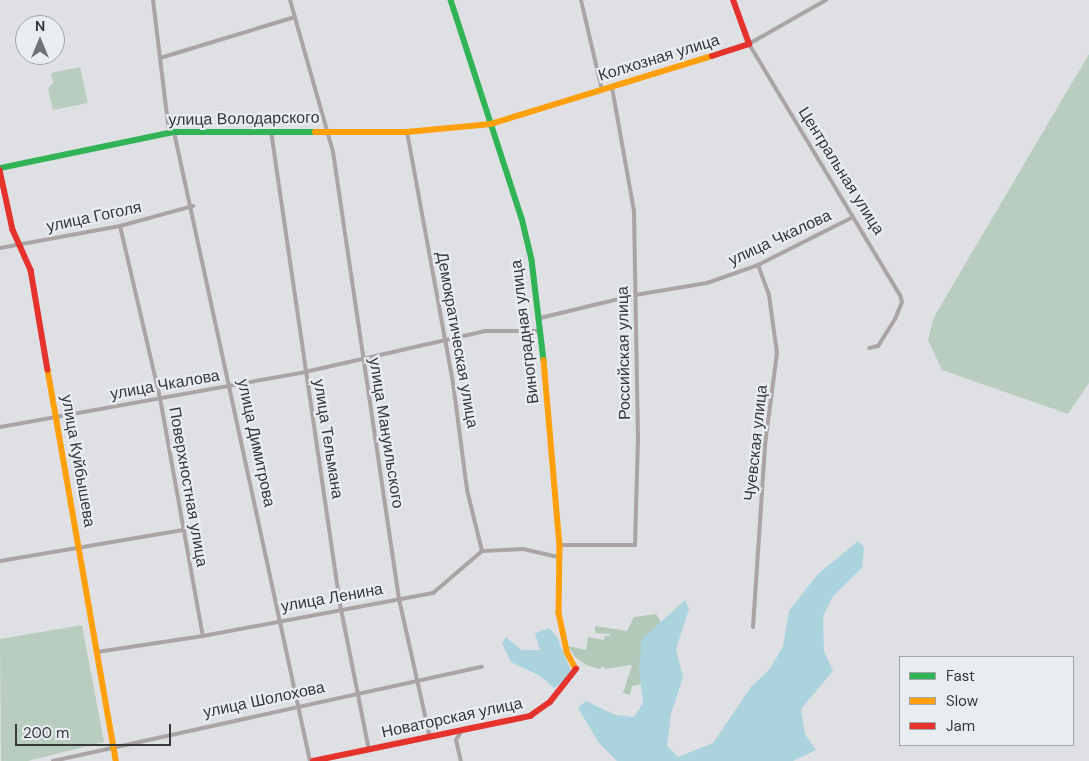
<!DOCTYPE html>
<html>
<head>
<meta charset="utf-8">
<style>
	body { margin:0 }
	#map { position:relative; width:1089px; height:761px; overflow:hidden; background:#dee0e3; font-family:"DM Sans",sans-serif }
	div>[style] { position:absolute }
	.green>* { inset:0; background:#b8cdbf }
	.forest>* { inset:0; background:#b2c8b9 }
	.water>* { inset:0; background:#abd3dd }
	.street>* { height:4px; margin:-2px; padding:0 2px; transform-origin:2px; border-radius:2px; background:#aba4a5 }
	.fast>* { height:5.5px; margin:-2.75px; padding:0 2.75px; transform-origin:2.75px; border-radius:2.75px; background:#30b455 }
	.slow>* { height:5.5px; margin:-2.75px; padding:0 2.75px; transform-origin:2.75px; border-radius:2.75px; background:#ff9f0a }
	.jam>* { height:5.5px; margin:-2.75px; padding:0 2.75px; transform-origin:2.75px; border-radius:2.75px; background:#e5322d }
	span { translate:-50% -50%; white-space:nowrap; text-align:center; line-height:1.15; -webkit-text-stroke:4.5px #e9edf2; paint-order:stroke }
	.street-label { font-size:16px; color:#37383a }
	.legend { position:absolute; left:899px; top:656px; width:175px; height:90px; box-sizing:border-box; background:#e9edf2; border:1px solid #a2a5a8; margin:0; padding:6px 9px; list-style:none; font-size:15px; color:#37383a }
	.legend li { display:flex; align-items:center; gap:10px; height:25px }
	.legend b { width:25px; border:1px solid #a2a5a8 }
	.north { position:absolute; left:15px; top:15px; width:50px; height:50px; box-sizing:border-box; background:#e9edf2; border:1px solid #a2a5a8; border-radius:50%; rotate:0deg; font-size:14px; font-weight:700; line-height:20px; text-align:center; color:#37383a }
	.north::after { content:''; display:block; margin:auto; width:18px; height:22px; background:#717375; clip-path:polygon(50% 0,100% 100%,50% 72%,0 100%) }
	.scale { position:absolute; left:15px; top:724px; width:156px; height:22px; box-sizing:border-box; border:2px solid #37383a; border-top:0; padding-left:6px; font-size:15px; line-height:18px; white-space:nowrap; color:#37383a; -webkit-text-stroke:4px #e9edf2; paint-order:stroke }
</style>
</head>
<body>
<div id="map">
	<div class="green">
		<i style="clip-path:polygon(1089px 54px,1089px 383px,1068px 414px,942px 370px,928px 340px,934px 317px)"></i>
		<i style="clip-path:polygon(80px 67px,88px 103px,53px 110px,48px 88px,53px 83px,51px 73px)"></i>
		<i style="clip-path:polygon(82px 625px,104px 742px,28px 761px,1px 761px,0 639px)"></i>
	</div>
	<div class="forest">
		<i style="clip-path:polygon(656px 614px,662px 624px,642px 639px,641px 684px,632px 686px,630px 695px,623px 693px,632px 665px,604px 669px,604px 666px,600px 669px,586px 665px,575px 657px,568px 646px,586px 650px,588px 637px,604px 640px,605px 636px,610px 636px,610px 634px,595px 633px,595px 626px,627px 631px,634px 617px)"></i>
	</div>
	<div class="water">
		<i style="clip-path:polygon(858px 541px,864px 547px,862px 568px,833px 596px,823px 616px,824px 651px,833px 671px,801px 709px,805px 734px,816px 750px,793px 761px,617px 761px,599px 743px,578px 708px,586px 701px,615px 715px,634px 717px,643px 703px,639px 668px,642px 639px,685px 600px,689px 609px,676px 649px,683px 677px,671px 714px,667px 746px,678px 757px,713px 743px,751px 687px,770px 669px,783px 646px,789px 611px,817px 575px)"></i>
		<i style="clip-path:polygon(549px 628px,557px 637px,571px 671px,567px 679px,554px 688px,540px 676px,511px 662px,502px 643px,506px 637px,521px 650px,540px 650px,535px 633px)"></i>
	</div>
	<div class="street">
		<i style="left:153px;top:0;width:134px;rotate:83.1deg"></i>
		<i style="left:290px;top:0;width:158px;rotate:74.2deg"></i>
		<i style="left:333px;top:152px;width:452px;rotate:81.6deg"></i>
		<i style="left:399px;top:599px;width:142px;rotate:77.4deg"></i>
		<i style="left:581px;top:0;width:92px;rotate:76.9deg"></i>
		<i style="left:826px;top:0;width:89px;rotate:150.3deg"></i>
		<i style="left:749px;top:44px;width:293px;rotate:59deg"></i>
		<i style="left:900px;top:295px;width:7px;rotate:74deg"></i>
		<i style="left:902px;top:302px;width:18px;rotate:112deg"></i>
		<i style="left:895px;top:319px;width:32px;rotate:122deg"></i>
		<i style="left:878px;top:346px;width:9px;rotate:167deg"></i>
		<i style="left:160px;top:58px;width:141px;rotate:-16.9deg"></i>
		<i style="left:271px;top:131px;width:483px;rotate:81.7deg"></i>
		<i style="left:341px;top:609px;width:144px;rotate:78.8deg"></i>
		<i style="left:174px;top:132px;width:644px;rotate:77.8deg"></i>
		<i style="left:407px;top:132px;width:255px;rotate:79.6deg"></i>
		<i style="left:453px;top:383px;width:108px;rotate:82.5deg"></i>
		<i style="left:467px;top:490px;width:63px;rotate:76.2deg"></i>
		<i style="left:120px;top:226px;width:177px;rotate:76.9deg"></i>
		<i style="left:160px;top:398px;width:242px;rotate:79.8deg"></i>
		<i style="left:0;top:248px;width:122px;rotate:-10.4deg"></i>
		<i style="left:120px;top:226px;width:76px;rotate:-15.3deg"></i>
		<i style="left:540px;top:318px;width:98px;rotate:-13.6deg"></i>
		<i style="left:635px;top:295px;width:73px;rotate:-9.5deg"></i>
		<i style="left:707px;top:283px;width:54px;rotate:-19.4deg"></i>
		<i style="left:758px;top:265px;width:106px;rotate:-26.8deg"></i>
		<i style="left:0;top:427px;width:310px;rotate:-10.2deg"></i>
		<i style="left:305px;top:372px;width:185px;rotate:-12.8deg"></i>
		<i style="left:485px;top:331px;width:56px"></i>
		<i style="left:560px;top:545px;width:75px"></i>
		<i style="left:635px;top:545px;width:105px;rotate:-88.4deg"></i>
		<i style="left:638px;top:440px;width:229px;rotate:-91deg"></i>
		<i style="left:634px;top:211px;width:126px;rotate:-100.1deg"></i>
		<i style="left:0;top:561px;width:187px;rotate:-9.6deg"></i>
		<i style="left:753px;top:627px;width:182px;rotate:-86.2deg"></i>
		<i style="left:765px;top:445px;width:93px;rotate:-82.6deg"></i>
		<i style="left:777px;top:353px;width:59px;rotate:-97.9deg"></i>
		<i style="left:769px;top:295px;width:32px;rotate:-110deg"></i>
		<i style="left:97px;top:652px;width:107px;rotate:-8.6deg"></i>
		<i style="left:203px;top:636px;width:234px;rotate:-10.6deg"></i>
		<i style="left:433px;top:593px;width:65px;rotate:-40.6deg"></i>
		<i style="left:482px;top:551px;width:41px;rotate:-2.8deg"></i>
		<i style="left:523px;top:549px;width:37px;rotate:13deg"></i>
		<i style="left:461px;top:732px;width:9px;rotate:122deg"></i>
		<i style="left:456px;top:740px;width:22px;rotate:77deg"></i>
		<i style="left:53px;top:761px;width:439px;rotate:-12.4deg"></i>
	</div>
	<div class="fast">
		<i style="left:451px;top:0;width:229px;rotate:72deg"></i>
		<i style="left:522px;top:218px;width:43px;rotate:76.6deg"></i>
		<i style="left:532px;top:260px;width:101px;rotate:83.2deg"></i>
		<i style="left:0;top:168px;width:178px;rotate:-11.7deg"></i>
		<i style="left:174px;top:132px;width:141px"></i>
	</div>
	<div class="slow">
		<i style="left:315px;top:132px;width:92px"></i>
		<i style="left:407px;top:132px;width:84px;rotate:-5.4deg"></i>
		<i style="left:491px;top:124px;width:231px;rotate:-17.1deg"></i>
		<i style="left:544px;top:360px;width:186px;rotate:85.1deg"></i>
		<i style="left:560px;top:545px;width:68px;rotate:90.8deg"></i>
		<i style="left:559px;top:613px;width:40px;rotate:78deg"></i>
		<i style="left:567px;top:652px;width:19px;rotate:62deg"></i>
		<i style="left:48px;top:370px;width:397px;rotate:80.1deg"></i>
	</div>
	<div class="jam">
		<i style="left:712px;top:56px;width:39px;rotate:-18deg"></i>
		<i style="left:749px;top:44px;width:47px;rotate:-110deg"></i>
		<i style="left:0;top:170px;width:61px;rotate:77.8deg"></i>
		<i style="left:13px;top:230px;width:44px;rotate:65.8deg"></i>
		<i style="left:31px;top:270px;width:101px;rotate:80.4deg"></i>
		<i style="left:313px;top:761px;width:222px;rotate:-11.7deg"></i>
		<i style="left:530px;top:716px;width:24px;rotate:-35deg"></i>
		<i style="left:550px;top:702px;width:42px;rotate:-51.8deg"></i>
	</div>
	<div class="street-label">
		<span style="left:659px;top:58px;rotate:-17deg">Колхозная улица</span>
		<span style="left:244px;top:119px;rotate:-1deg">улица Володарского</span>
		<span style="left:841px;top:171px;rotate:58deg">Центральная улица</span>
		<span style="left:94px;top:217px;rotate:-12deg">улица Гоголя</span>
		<span style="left:780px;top:238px;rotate:-25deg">улица Чкалова</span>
		<span style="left:525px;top:332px;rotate:-97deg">Виноградная улица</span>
		<span style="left:457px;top:340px;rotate:80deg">Демократическая улица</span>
		<span style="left:624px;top:353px;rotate:-91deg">Российская улица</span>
		<span style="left:165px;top:385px;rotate:-10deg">улица Чкалова</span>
		<span style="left:386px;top:433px;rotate:81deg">улица Мануильского</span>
		<span style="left:328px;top:439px;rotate:81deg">улица Тельмана</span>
		<span style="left:256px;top:443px;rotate:78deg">улица Димитрова</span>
		<span style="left:756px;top:443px;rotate:-84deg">Чуевская улица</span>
		<span style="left:78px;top:461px;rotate:80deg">улица Куйбышева</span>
		<span style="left:188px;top:487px;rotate:80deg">Поверхностная улица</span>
		<span style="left:332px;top:598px;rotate:-10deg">улица Ленина</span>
		<span style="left:264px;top:700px;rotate:-12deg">улица Шолохова</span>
		<span style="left:452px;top:718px;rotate:-12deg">Новаторская улица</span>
	</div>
	<ul class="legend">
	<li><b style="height:6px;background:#30b455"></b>Fast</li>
	<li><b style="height:6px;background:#ff9f0a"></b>Slow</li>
	<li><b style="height:6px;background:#e5322d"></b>Jam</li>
	</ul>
	<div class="north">N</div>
	<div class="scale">200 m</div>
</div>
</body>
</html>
